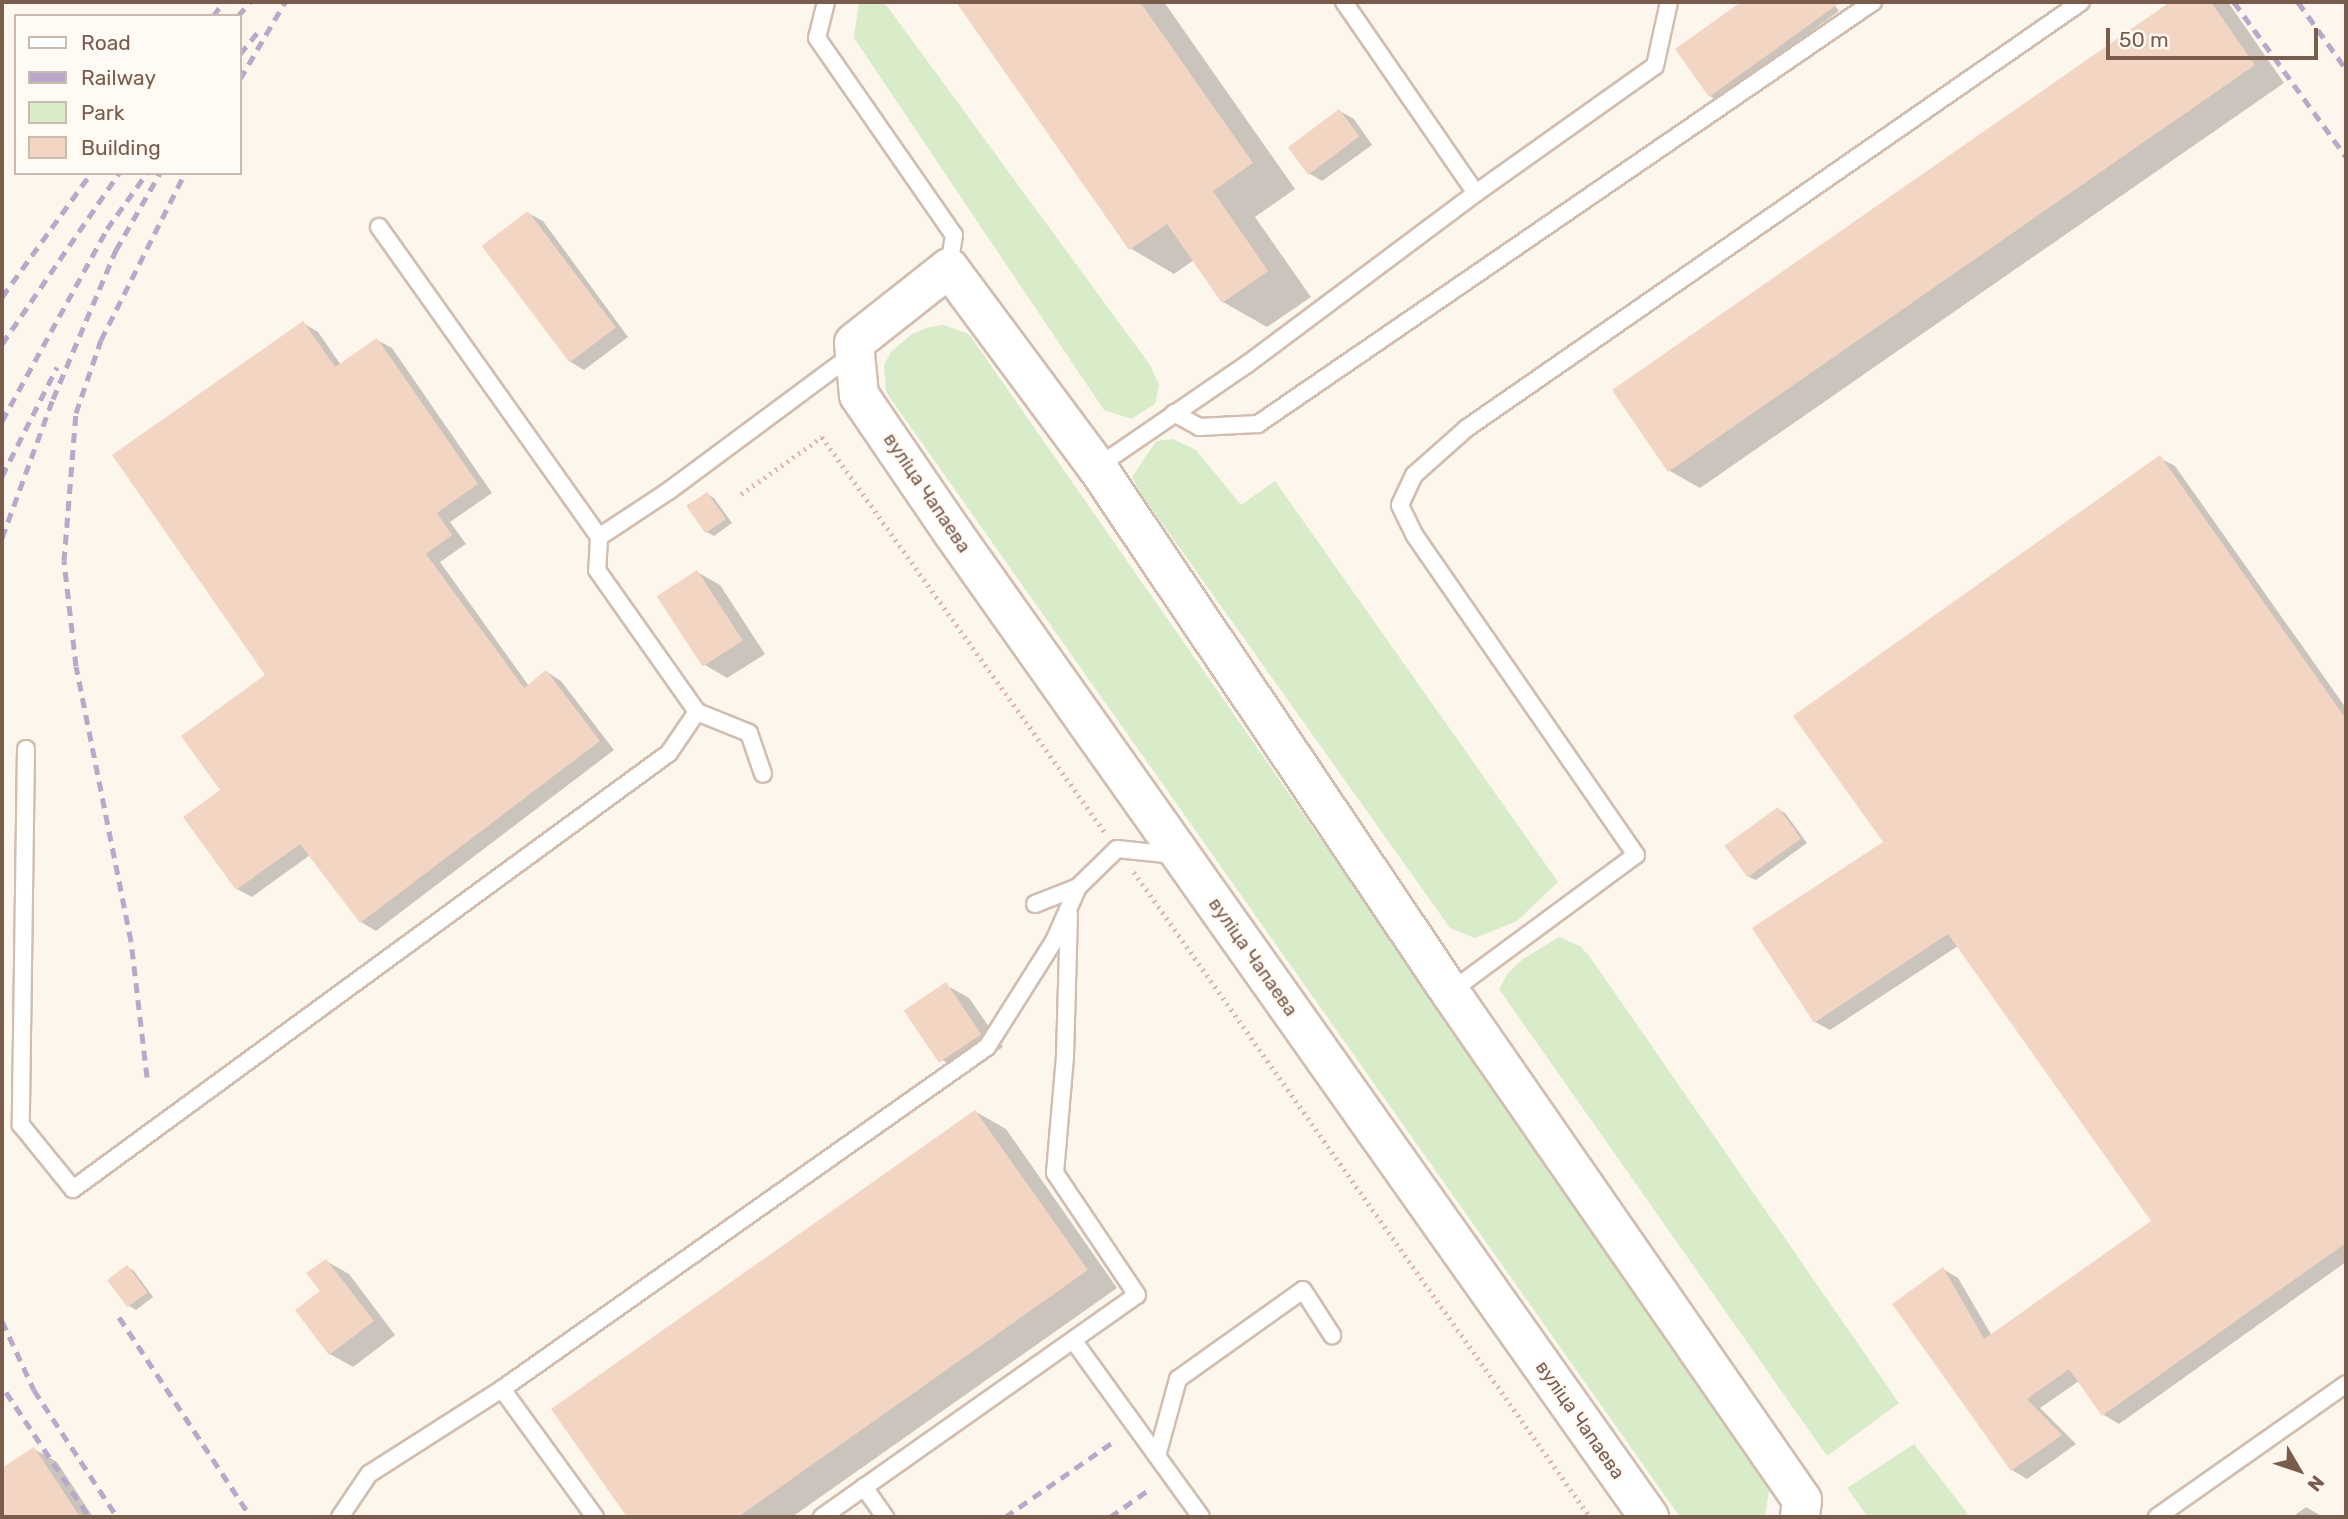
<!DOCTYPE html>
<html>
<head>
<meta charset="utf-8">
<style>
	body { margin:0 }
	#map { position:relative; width:2348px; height:1519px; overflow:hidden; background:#fdf6ec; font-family:Rubik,sans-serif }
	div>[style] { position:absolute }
	.green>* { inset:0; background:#d8ecc9 }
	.shadow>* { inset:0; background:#0003 }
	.building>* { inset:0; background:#f3d5c3; transform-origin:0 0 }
	.path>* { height:4.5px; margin-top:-2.25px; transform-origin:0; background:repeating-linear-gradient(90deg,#d9b8a5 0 2px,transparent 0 7px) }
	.roads { filter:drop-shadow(2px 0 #d1beb0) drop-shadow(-2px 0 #d1beb0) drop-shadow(0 2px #d1beb0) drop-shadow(0 -2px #d1beb0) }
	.lane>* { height:16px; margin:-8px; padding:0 8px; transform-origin:8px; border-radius:8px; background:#fff }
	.secondary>* { height:38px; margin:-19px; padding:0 19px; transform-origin:19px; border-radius:19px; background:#fff }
	.rail>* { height:5px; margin-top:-2.5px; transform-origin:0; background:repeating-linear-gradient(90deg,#b9a8c9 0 10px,transparent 0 17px) }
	span { translate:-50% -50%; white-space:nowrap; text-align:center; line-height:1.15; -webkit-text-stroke:5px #fffaf3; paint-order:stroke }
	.street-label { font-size:19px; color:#7a5c4d }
	.frame { position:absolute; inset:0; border:4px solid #7a5c4d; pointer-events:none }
	.legend { position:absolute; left:14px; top:14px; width:228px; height:161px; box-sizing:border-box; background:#fffaf3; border:2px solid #cabbb1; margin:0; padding:9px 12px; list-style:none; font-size:21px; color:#7a5c4d }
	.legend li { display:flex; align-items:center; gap:14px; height:35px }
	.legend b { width:35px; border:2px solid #cabbb1 }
	.north { position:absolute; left:2264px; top:1435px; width:70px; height:70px; -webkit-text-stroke:5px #fffaf3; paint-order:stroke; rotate:129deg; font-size:19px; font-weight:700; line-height:28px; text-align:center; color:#7a5c4d }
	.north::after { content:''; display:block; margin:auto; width:24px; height:32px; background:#7a5c4d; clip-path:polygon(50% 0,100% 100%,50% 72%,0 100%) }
	.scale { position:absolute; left:2106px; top:28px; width:212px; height:32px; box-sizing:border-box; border:4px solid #7a5c4d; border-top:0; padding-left:9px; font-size:21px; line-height:24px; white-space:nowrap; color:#7a5c4d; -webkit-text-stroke:5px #fffaf3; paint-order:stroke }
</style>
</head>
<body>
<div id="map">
	<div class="green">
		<i style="clip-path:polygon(859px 2px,884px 2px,1150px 365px,1159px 385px,1155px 404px,1131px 419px,1104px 410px,854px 38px)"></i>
		<i style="clip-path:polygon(944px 325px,969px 334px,1770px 1484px,1765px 1517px,1680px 1517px,886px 392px,884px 365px,891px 352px,912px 334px,929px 327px)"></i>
		<i style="clip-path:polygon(1173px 439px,1196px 450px,1241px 505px,1275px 481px,1558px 882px,1517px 921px,1475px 938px,1450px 928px,1142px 495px,1132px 477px,1156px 441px)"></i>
		<i style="clip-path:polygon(1559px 937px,1580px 946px,1590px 957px,1899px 1403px,1827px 1456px,1499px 989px,1508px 973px,1523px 959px)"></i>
		<i style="clip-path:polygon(1914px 1444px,1970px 1517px,1868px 1517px,1847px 1488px)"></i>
	</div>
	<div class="shadow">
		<i style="clip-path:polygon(958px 2px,1164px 2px,1295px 189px,1255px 217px,1311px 297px,1267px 327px,1223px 302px,1194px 260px,1174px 274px,1130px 248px)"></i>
		<i style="clip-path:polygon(1744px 2px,1832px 2px,1839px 11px,1717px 100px,1710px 96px,1677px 50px)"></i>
		<i style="clip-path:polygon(2173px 2px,2228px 2px,2284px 83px,1700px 488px,1670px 471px,1614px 390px)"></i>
		<i style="clip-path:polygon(1340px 111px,1354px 119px,1372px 145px,1322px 181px,1307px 172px)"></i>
		<i style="clip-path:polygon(528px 213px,543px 221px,628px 337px,584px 370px,569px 361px)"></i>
		<i style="clip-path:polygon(303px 323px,318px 332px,341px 365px,377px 340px,392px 348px,492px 493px,450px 522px,466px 544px,440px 562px,529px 686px,547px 672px,561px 681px,614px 750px,376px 931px,361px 922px,310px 855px,252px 897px,237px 889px,222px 790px,267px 675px)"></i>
		<i style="clip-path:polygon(2160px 458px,2175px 466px,2346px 708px,2346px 1262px,2119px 1424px,2104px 1415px,2079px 1381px,2040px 1408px,2076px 1444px,2027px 1479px,2012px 1470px,1943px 1269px,1958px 1278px,1992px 1336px,2153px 1221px,1958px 946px,1830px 1030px,1815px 1022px,1885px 843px)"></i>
		<i style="clip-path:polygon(707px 494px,714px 498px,732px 523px,714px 536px,707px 532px,687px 505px)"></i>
		<i style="clip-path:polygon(697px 572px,720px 585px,765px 654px,727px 678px,705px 665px)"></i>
		<i style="clip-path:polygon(1778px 809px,1785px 813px,1807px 843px,1756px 880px,1749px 877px)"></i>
		<i style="clip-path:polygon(946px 985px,969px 998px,1003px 1047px,965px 1073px,942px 1060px)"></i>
		<i style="clip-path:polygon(976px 1112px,1006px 1129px,1117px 1288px,792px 1517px,629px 1517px,553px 1409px)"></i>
		<i style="clip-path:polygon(326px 1261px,349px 1274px,395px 1335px,353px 1367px,330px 1354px)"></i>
		<i style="clip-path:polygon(127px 1267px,134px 1271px,153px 1297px,136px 1310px,129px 1306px)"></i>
		<i style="clip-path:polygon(34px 1449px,57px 1462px,93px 1517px,2px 1517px,2px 1470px)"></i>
		<i style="clip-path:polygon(2306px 1507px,2323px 1517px,2292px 1517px)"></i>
	</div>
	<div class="building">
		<i style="clip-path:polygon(956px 2px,1140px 2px,1253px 163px,1213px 191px,1268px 271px,1222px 303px,1167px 224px,1129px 250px)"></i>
		<i style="clip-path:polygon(1741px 2px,1841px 2px,1709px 97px,1675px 49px)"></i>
		<i style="clip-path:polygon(2170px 2px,2211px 2px,2255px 65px,1668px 472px,1612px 390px)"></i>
		<i style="left:1339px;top:109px;width:34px;height:64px;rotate:53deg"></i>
		<i style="left:528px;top:211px;width:146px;height:58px;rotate:53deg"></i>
		<i style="clip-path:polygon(303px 321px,335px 367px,377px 338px,478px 484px,437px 513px,452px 535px,426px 554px,524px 688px,546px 670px,600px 741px,360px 923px,300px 844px,236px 890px,183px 817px,220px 790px,181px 736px,265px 675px,112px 455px)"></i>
		<i style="clip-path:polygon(2160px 455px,2346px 719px,2346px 1243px,2102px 1416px,2069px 1369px,2027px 1399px,2062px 1435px,2011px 1471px,1892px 1304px,1943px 1267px,1984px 1339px,2151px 1221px,1948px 934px,1814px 1023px,1752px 928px,1883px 842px,1793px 716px)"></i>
		<i style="left:707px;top:492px;width:33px;height:25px;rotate:55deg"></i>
		<i style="left:697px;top:570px;width:84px;height:48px;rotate:57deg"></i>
		<i style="left:1778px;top:807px;width:39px;height:66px;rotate:54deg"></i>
		<i style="left:946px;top:982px;width:63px;height:51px;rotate:56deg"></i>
		<i style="clip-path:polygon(975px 1110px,1088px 1270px,738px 1517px,627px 1517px,551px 1409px)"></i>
		<i style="clip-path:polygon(326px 1259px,374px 1321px,329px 1355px,295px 1310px,320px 1291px,306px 1273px)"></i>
		<i style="left:127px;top:1265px;width:34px;height:25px;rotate:53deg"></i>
		<i style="clip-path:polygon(34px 1447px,80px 1517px,2px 1517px,2px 1468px)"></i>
	</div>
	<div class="path">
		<i style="left:741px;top:494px;width:99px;rotate:-35.1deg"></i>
		<i style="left:822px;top:437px;width:488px;rotate:54.4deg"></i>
		<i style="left:1134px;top:872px;width:790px;rotate:54.74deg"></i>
	</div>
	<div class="roads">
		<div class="lane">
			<i style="left:826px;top:2px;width:37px;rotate:104deg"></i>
			<i style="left:817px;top:38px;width:240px;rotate:55.2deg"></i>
			<i style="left:954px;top:235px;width:33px;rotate:99deg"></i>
			<i style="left:1344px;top:2px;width:232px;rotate:55.4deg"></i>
			<i style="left:1476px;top:193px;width:219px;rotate:-35.4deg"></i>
			<i style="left:1655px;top:66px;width:66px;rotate:-77.7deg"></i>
			<i style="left:379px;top:227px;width:380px;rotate:54.6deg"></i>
			<i style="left:599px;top:537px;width:85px;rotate:-33.5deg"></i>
			<i style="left:670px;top:490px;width:228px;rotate:-36.6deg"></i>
			<i style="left:1174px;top:413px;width:29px;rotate:29deg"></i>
			<i style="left:1199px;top:427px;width:59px;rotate:-2.9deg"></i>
			<i style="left:1258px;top:424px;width:746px;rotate:-34.46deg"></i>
			<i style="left:1097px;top:467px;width:181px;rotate:-34.4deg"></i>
			<i style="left:1246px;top:365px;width:287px;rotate:-36.8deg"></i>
			<i style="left:599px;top:537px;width:33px;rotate:93deg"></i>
			<i style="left:597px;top:570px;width:174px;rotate:54.8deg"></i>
			<i style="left:697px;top:712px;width:56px;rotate:22deg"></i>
			<i style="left:749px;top:733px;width:43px;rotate:71.1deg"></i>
			<i style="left:26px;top:749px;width:376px;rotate:90.8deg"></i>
			<i style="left:21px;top:1125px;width:82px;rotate:50.9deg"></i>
			<i style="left:73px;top:1189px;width:738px;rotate:-36.19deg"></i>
			<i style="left:669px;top:753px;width:50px;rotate:-55.7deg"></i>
			<i style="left:1035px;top:904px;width:46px;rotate:-21.6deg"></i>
			<i style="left:1078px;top:887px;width:54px;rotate:-44.3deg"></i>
			<i style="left:1117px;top:849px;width:58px;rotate:5.9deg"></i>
			<i style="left:1450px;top:992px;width:231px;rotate:-36.4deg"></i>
			<i style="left:1636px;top:855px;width:390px;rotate:-124.7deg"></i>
			<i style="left:1414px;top:534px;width:32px;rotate:-116deg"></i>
			<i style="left:1400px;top:505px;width:33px;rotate:-65deg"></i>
			<i style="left:1414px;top:475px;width:71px;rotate:-41.6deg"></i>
			<i style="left:1467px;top:428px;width:747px;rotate:-34.75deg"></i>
			<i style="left:1073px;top:1340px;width:218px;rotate:54.1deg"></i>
			<i style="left:1157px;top:1456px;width:80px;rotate:-74.7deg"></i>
			<i style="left:1178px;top:1379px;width:153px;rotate:-35.5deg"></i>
			<i style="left:1303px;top:1290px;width:54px;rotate:57.2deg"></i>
			<i style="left:864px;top:1487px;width:37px;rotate:55deg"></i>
			<i style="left:340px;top:1517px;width:52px;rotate:-56deg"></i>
			<i style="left:369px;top:1474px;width:158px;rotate:-32.6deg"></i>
			<i style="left:595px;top:1517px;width:158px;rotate:-126deg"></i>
			<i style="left:502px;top:1389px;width:593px;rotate:-35.19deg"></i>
			<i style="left:987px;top:1047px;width:125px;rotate:-57.7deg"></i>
			<i style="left:1054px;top:941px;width:59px;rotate:-66deg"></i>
			<i style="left:822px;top:1517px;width:385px;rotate:-35.2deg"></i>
			<i style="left:1137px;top:1295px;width:147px;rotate:-123.9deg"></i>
			<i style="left:1055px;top:1173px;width:117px;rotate:-85.1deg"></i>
			<i style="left:1065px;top:1056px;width:142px;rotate:-88.4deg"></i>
			<i style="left:2157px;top:1517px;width:231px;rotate:-35.1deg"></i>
		</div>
		<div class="secondary">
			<i style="left:1649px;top:1517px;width:1205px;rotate:-125.27deg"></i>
			<i style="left:953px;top:533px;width:167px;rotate:-124.3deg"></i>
			<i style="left:859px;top:395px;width:52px;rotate:-95.5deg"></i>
			<i style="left:854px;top:343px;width:121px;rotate:-38.3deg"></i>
			<i style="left:949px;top:268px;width:248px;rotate:53.4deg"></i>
			<i style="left:1097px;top:467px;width:633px;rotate:56.08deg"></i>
			<i style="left:1450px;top:992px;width:618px;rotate:55.28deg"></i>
			<i style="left:1802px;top:1500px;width:17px;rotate:97deg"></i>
		</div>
	</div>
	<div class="rail">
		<i style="left:2234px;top:2px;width:191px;rotate:54.1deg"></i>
		<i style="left:2298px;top:2px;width:82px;rotate:54.4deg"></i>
		<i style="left:213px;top:16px;width:18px;rotate:-52deg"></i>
		<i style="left:238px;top:16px;width:18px;rotate:-49deg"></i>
		<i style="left:240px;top:54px;width:28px;rotate:-51deg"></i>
		<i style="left:240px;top:79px;width:89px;rotate:-59.7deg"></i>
		<i style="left:2px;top:297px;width:153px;rotate:-54.3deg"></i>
		<i style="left:2px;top:344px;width:207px;rotate:-55.6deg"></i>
		<i style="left:2px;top:421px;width:219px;rotate:-61.3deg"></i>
		<i style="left:107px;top:229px;width:69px;rotate:-54.5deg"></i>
		<i style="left:2px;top:476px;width:122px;rotate:-63.2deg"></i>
		<i style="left:2px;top:538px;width:148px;rotate:-69.9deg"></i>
		<i style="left:53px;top:399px;width:162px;rotate:-67.1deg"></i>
		<i style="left:116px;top:250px;width:89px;rotate:-60.3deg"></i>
		<i style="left:147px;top:1077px;width:137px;rotate:-96.7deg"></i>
		<i style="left:131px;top:941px;width:280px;rotate:-101.3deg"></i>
		<i style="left:76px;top:666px;width:106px;rotate:-96.5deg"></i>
		<i style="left:64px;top:561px;width:148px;rotate:-85.4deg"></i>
		<i style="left:76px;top:413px;width:77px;rotate:-71.1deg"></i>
		<i style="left:101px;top:340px;width:187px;rotate:-63.3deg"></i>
		<i style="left:119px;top:1317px;width:240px;rotate:56.6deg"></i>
		<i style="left:2px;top:1321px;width:76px;rotate:65.1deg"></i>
		<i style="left:34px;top:1390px;width:152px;rotate:56.8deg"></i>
		<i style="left:6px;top:1392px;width:150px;rotate:56.4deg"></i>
		<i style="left:1005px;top:1517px;width:131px;rotate:-34.8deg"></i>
		<i style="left:1110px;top:1517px;width:45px;rotate:-35.1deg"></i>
	</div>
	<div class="street-label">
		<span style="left:927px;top:493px;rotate:56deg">вуліца Чапаева</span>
		<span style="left:1253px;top:957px;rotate:55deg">вуліца Чапаева</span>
		<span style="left:1580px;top:1420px;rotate:55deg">вуліца Чапаева</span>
	</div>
	<div class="frame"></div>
	<ul class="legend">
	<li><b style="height:9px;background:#fff"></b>Road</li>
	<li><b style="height:9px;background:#b9a8c9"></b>Railway</li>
	<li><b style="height:19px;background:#d8ecc9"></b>Park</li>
	<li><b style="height:19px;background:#f3d5c3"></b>Building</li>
	</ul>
	<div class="north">N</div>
	<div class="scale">50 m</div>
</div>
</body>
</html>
